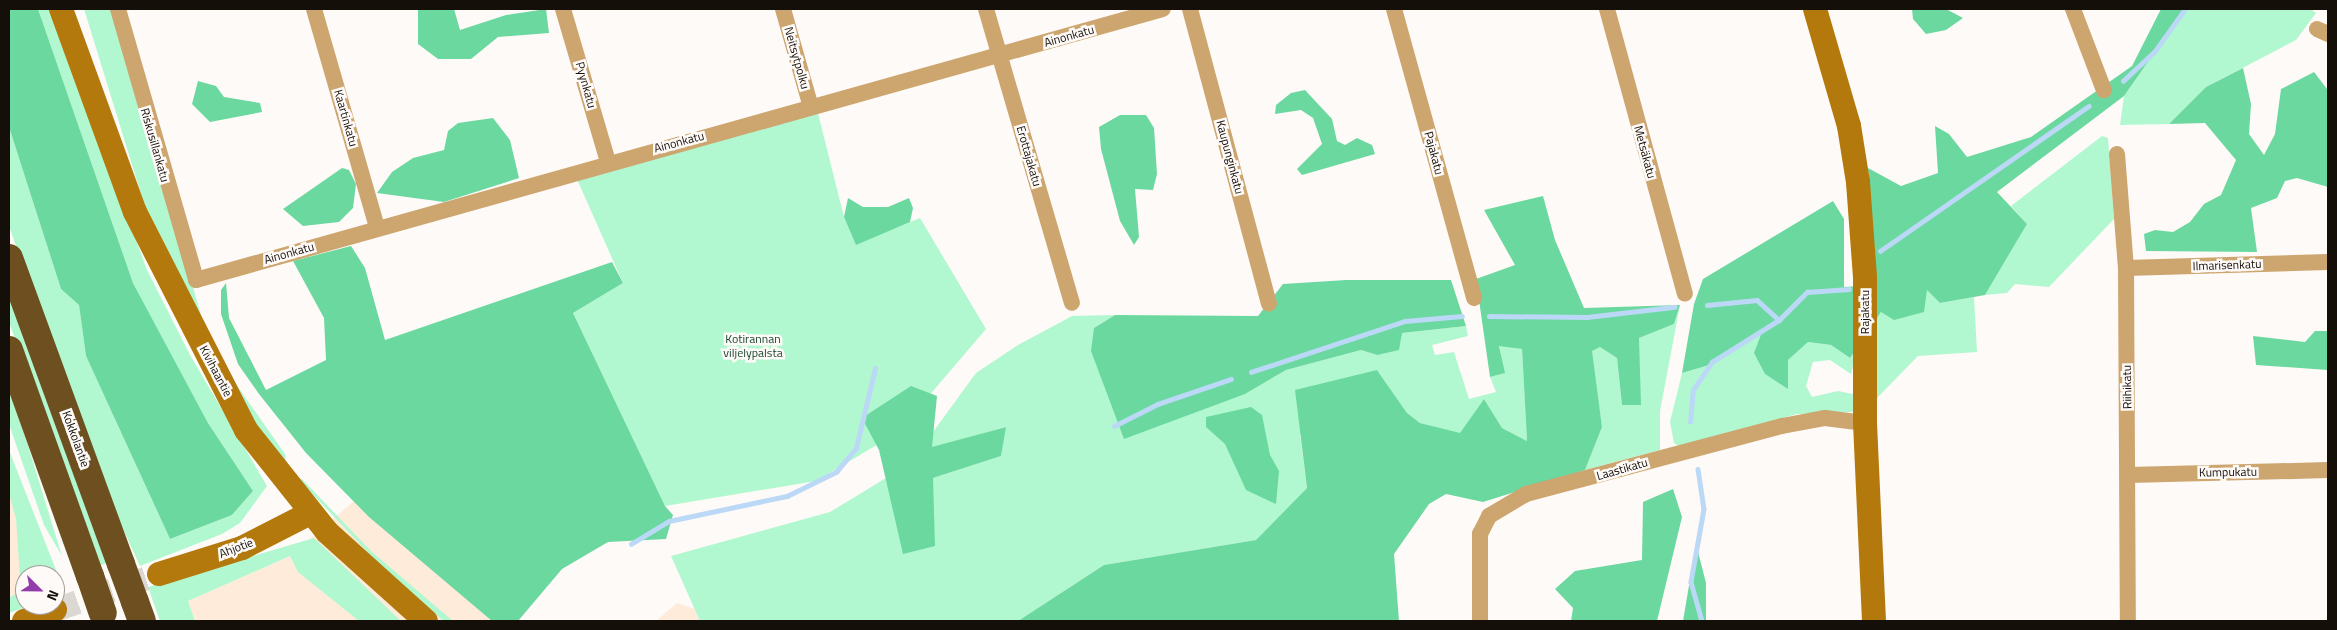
<!DOCTYPE html>
<html>
<head>
<meta charset="utf-8">
<style>
	body { margin:0 }
	#map { position:relative; width:2337px; height:630px; overflow:hidden; background:#fefaf7; font-family:"Titillium Web",sans-serif }
	div>[style] { position:absolute }
	.built>* { inset:0; background:#feebd9 }
	.green>* { inset:0; background:#b1f8d0 }
	.forest>* { inset:0; background:#6bd8a0 }
	.stream>* { height:4.5px; margin:-2.25px; padding:0 2.25px; transform-origin:2.25px; border-radius:2.25px; background:#bbd8f6 }
	.secondary-tunnel>* { height:24px; margin-top:-12px; transform-origin:0; background:repeating-linear-gradient(90deg,#dbd7d3 0 24px,transparent 0 36px) }
	.street>* { height:16px; margin:-8px; padding:0 8px; transform-origin:8px; border-radius:8px; background:#cda56f }
	.secondary>* { height:24px; margin:-12px; padding:0 12px; transform-origin:12px; border-radius:12px; background:#b4790c }
	.highway>* { height:28px; margin:-14px; padding:0 14px; transform-origin:14px; border-radius:14px; background:#6e4f20 }
	.highway-bridge>* { height:28px; margin:-14px; padding:0 14px; transform-origin:14px; border-radius:14px; background:#6e4f20 }
	span { translate:-50% -50%; white-space:nowrap; text-align:center; line-height:1.15; -webkit-text-stroke:5px #fefaf7; paint-order:stroke }
	.street-label { font-size:12px; color:#150f0a }
	.park-label { font-size:12px; color:#1a4731 }
	.frame { position:absolute; inset:0; border:10px solid #150f0a; pointer-events:none }
	.north { position:absolute; left:15px; top:565px; width:50px; height:50px; box-sizing:border-box; background:#fefaf7; border:1px solid #a19c98; border-radius:50%; rotate:113deg; font-size:14px; font-weight:700; line-height:20px; text-align:center; color:#150f0a }
	.north::after { content:''; display:block; margin:auto; width:18px; height:22px; background:#933dab; clip-path:polygon(50% 0,100% 100%,50% 72%,0 100%) }
</style>
</head>
<body>
<div id="map">
	<div class="built">
		<i style="clip-path:polygon(9px 476px,25px 575px,25px 605px,9px 613px)"></i>
		<i style="clip-path:polygon(355px 500px,497px 621px,195px 621px,188px 601px,290px 556px)"></i>
		<i style="clip-path:polygon(677px 603px,695px 609px,700px 621px,656px 621px)"></i>
	</div>
	<div class="green">
		<i style="clip-path:polygon(38px 9px,51px 9px,147px 270px,190px 355px,267px 486px,240px 523px,222px 534px,140px 566px,94px 466px,9px 226px,9px 127px,61px 289px,79px 305px,86px 356px,170px 539px,232px 515px,253px 491px,208px 423px,133px 283px)"></i>
		<i style="clip-path:polygon(84px 9px,115px 9px,204px 326px,238px 387px,285px 454px,287px 467px,239px 401px,146px 210px)"></i>
		<i style="clip-path:polygon(2185px 9px,2311px 9px,2316px 13px,2296px 40px,2206px 87px,2169px 124px,2120px 125px,2124px 96px)"></i>
		<i style="clip-path:polygon(817px 109px,844px 217px,856px 244px,920px 218px,986px 329px,897px 433px,816px 481px,665px 506px,573px 313px,623px 283px,576px 177px)"></i>
		<i style="clip-path:polygon(2102px 136px,2108px 138px,2114px 219px,2049px 287px,2015px 284px,2007px 293px,1985px 295px,2027px 224px,2011px 206px)"></i>
		<i style="clip-path:polygon(9px 286px,108px 562px,98px 567px,9px 322px)"></i>
		<i style="clip-path:polygon(1927px 290px,1940px 303px,1974px 297px,1977px 352px,1918px 356px,1875px 400px,1872px 325px,1881px 312px)"></i>
		<i style="clip-path:polygon(1680px 305px,1660px 411px,1660px 450px,1585px 470px,1602px 427px,1591px 351px,1600px 347px,1617px 358px,1622px 405px,1639px 338px,1674px 324px)"></i>
		<i style="clip-path:polygon(1115px 315px,1094px 328px,1245px 394px,1286px 370px,1361px 350px,1377px 355px,1402px 333px,1466px 326px,1468px 336px,1432px 345px,1435px 355px,1454px 352px,1469px 399px,1496px 392px,1490px 377px,1504px 373px,1499px 345px,1522px 349px,1527px 441px,1502px 428px,1484px 399px,1460px 434px,1420px 423px,1407px 413px,1377px 370px,1300px 435px,1307px 488px,1256px 540px,1104px 565px,1018px 621px,700px 621px,671px 556px,830px 512px,886px 478px,893px 505px,933px 478px,1001px 456px,1005px 427px,932px 448px,930px 436px,976px 373px,1018px 345px,1072px 316px)"></i>
		<i style="clip-path:polygon(1763px 332px,1788px 389px,1788px 360px,1808px 342px,1831px 345px,1850px 358px,1857px 348px,1851px 374px,1830px 360px,1813px 362px,1806px 386px,1812px 397px,1838px 391px,1857px 395px,1858px 406px,1852px 412px,1797px 414px,1679px 446px,1674px 443px,1670px 422px,1682px 373px,1706px 366px)"></i>
		<i style="clip-path:polygon(9px 384px,62px 556px,44px 525px,9px 424px)"></i>
		<i style="clip-path:polygon(9px 450px,65px 593px,55px 597px,55px 575px,25px 575px,25px 605px,32px 605px,9px 613px,9px 598px,21px 591px,16px 519px,9px 493px)"></i>
		<i style="clip-path:polygon(302px 479px,372px 552px,453px 621px,444px 621px,396px 582px,299px 480px)"></i>
		<i style="clip-path:polygon(314px 538px,401px 621px,359px 621px,298px 572px,290px 556px,188px 601px,195px 621px,160px 621px,148px 587px)"></i>
	</div>
	<div class="forest">
		<i style="clip-path:polygon(9px 9px,38px 9px,133px 283px,208px 423px,253px 491px,232px 515px,170px 539px,86px 356px,79px 305px,61px 289px,9px 127px)"></i>
		<i style="clip-path:polygon(418px 9px,454px 9px,460px 30px,506px 15px,546px 9px,549px 33px,498px 37px,471px 59px,438px 59px,418px 44px)"></i>
		<i style="clip-path:polygon(1912px 9px,1946px 9px,1963px 18px,1946px 30px,1926px 34px,1913px 19px)"></i>
		<i style="clip-path:polygon(2161px 9px,2185px 9px,2124px 96px,1997px 192px,2027px 224px,1985px 295px,1940px 303px,1927px 290px,1924px 312px,1894px 320px,1881px 312px,1850px 358px,1831px 345px,1808px 342px,1788px 360px,1788px 389px,1765px 374px,1754px 353px,1762px 332px,1706px 366px,1682px 373px,1694px 304px,1703px 279px,1833px 201px,1844px 219px,1844px 287px,1876px 285px,1868px 168px,1901px 186px,1938px 173px,1935px 126px,1949px 134px,1967px 157px,2031px 137px,2132px 66px)"></i>
		<i style="clip-path:polygon(2243px 68px,2251px 104px,2249px 134px,2264px 155px,2275px 134px,2281px 89px,2314px 72px,2327px 89px,2328px 187px,2297px 178px,2285px 181px,2277px 198px,2251px 208px,2257px 252px,2146px 251px,2144px 234px,2155px 230px,2173px 232px,2190px 222px,2204px 204px,2221px 195px,2236px 160px,2205px 123px,2169px 124px,2206px 87px)"></i>
		<i style="clip-path:polygon(198px 81px,216px 86px,224px 97px,260px 103px,262px 112px,210px 122px,192px 104px)"></i>
		<i style="clip-path:polygon(1305px 90px,1332px 119px,1337px 141px,1345px 145px,1357px 138px,1372px 145px,1375px 154px,1302px 175px,1297px 169px,1322px 144px,1313px 118px,1301px 110px,1275px 114px,1276px 105px,1291px 93px)"></i>
		<i style="clip-path:polygon(1120px 115px,1146px 115px,1154px 128px,1157px 174px,1153px 190px,1135px 189px,1139px 237px,1134px 245px,1120px 221px,1101px 149px,1099px 127px)"></i>
		<i style="clip-path:polygon(493px 118px,510px 140px,519px 178px,444px 202px,377px 193px,392px 172px,413px 158px,444px 150px,448px 131px,458px 123px)"></i>
		<i style="clip-path:polygon(342px 168px,349px 170px,356px 184px,353px 208px,339px 222px,303px 226px,283px 209px)"></i>
		<i style="clip-path:polygon(1543px 196px,1555px 240px,1584px 308px,1680px 305px,1674px 324px,1639px 338px,1641px 405px,1622px 405px,1617px 358px,1600px 347px,1592px 351px,1602px 427px,1585px 470px,1483px 502px,1446px 494px,1429px 504px,1394px 554px,1399px 621px,1018px 621px,1104px 565px,1256px 540px,1307px 488px,1295px 390px,1377px 370px,1407px 413px,1420px 423px,1460px 433px,1484px 399px,1502px 428px,1527px 441px,1522px 349px,1499px 346px,1505px 373px,1490px 377px,1476px 279px,1515px 265px,1484px 210px)"></i>
		<i style="clip-path:polygon(848px 198px,863px 207px,888px 207px,909px 198px,913px 208px,910px 222px,856px 245px,844px 217px)"></i>
		<i style="clip-path:polygon(351px 246px,365px 268px,385px 340px,612px 262px,623px 283px,573px 313px,665px 506px,673px 515px,666px 539px,608px 542px,562px 569px,518px 621px,492px 621px,369px 517px,306px 453px,259px 394px,238px 364px,221px 314px,221px 290px,226px 283px,229px 318px,266px 390px,326px 360px,324px 318px,293px 261px)"></i>
		<i style="clip-path:polygon(1346px 280px,1451px 280px,1466px 326px,1402px 333px,1399px 350px,1377px 355px,1361px 350px,1286px 370px,1245px 394px,1124px 439px,1091px 351px,1094px 328px,1115px 315px,1258px 316px,1283px 284px)"></i>
		<i style="clip-path:polygon(2315px 331px,2328px 331px,2328px 370px,2256px 365px,2253px 336px,2305px 342px)"></i>
		<i style="clip-path:polygon(911px 386px,937px 396px,932px 447px,1006px 427px,1001px 456px,933px 478px,935px 546px,903px 554px,879px 450px,862px 418px)"></i>
		<i style="clip-path:polygon(1251px 407px,1262px 415px,1270px 455px,1279px 471px,1276px 504px,1246px 490px,1225px 444px,1206px 427px,1206px 417px)"></i>
		<i style="clip-path:polygon(1673px 489px,1682px 517px,1657px 621px,1571px 621px,1573px 608px,1555px 589px,1575px 571px,1642px 560px,1643px 502px)"></i>
		<i style="clip-path:polygon(1696px 544px,1706px 583px,1706px 621px,1683px 621px)"></i>
	</div>
	<div class="stream">
		<i style="left:2123px;top:81px;width:44px;rotate:-43.2deg"></i>
		<i style="left:2155px;top:51px;width:52px;rotate:-54.5deg"></i>
		<i style="left:1880px;top:251px;width:254px;rotate:-34.8deg"></i>
		<i style="left:1707px;top:305px;width:50px;rotate:-5.7deg"></i>
		<i style="left:1757px;top:300px;width:30px;rotate:42deg"></i>
		<i style="left:1489px;top:316px;width:98px;rotate:0.6deg"></i>
		<i style="left:1587px;top:317px;width:88px;rotate:-6.6deg"></i>
		<i style="left:1251px;top:372px;width:162px;rotate:-18.3deg"></i>
		<i style="left:1405px;top:321px;width:57px;rotate:-5deg"></i>
		<i style="left:1690px;top:422px;width:32px;rotate:-85deg"></i>
		<i style="left:1693px;top:390px;width:34px;rotate:-56deg"></i>
		<i style="left:1712px;top:362px;width:79px;rotate:-32.1deg"></i>
		<i style="left:1779px;top:320px;width:40px;rotate:-45deg"></i>
		<i style="left:1807px;top:292px;width:42px;rotate:-4.1deg"></i>
		<i style="left:1114px;top:426px;width:49px;rotate:-26.6deg"></i>
		<i style="left:1158px;top:404px;width:77px;rotate:-18.9deg"></i>
		<i style="left:1698px;top:469px;width:40px;rotate:81.5deg"></i>
		<i style="left:1704px;top:509px;width:74px;rotate:100.1deg"></i>
		<i style="left:1691px;top:582px;width:41px;rotate:74.2deg"></i>
		<i style="left:631px;top:544px;width:44px;rotate:-31.2deg"></i>
		<i style="left:669px;top:521px;width:121px;rotate:-12deg"></i>
		<i style="left:787px;top:496px;width:55px;rotate:-26.1deg"></i>
		<i style="left:836px;top:472px;width:31px;rotate:-50deg"></i>
		<i style="left:856px;top:448px;width:82px;rotate:-76.6deg"></i>
	</div>
	<div class="secondary-tunnel">
		<i style="left:55px;top:610px;width:110px;rotate:-19.1deg"></i>
	</div>
	<div class="street">
		<i style="left:118px;top:9px;width:282px;rotate:73.9deg"></i>
		<i style="left:196px;top:280px;width:1004px;rotate:-15.66deg"></i>
		<i style="left:314px;top:9px;width:227px;rotate:73.9deg"></i>
		<i style="left:563px;top:9px;width:159px;rotate:73.6deg"></i>
		<i style="left:783px;top:9px;width:102px;rotate:74.1deg"></i>
		<i style="left:986px;top:9px;width:306px;rotate:73.7deg"></i>
		<i style="left:1190px;top:9px;width:305px;rotate:75deg"></i>
		<i style="left:1394px;top:9px;width:300px;rotate:74.5deg"></i>
		<i style="left:1607px;top:9px;width:295px;rotate:74.7deg"></i>
		<i style="left:2073px;top:9px;width:87px;rotate:69.1deg"></i>
		<i style="left:2317px;top:29px;width:12px;rotate:24deg"></i>
		<i style="left:2117px;top:154px;width:114px;rotate:85.5deg"></i>
		<i style="left:2126px;top:268px;width:353px;rotate:89.7deg"></i>
		<i style="left:2126px;top:268px;width:202px;rotate:-1.7deg"></i>
		<i style="left:2128px;top:475px;width:200px;rotate:-1.4deg"></i>
		<i style="left:1480px;top:621px;width:87px;rotate:-90deg"></i>
		<i style="left:1480px;top:534px;width:20px;rotate:-63deg"></i>
		<i style="left:1489px;top:516px;width:43px;rotate:-30.7deg"></i>
		<i style="left:1526px;top:494px;width:265px;rotate:-14.9deg"></i>
		<i style="left:1782px;top:426px;width:44px;rotate:-10.5deg"></i>
		<i style="left:1825px;top:418px;width:40px;rotate:7.1deg"></i>
	</div>
	<div class="secondary">
		<i style="left:61px;top:9px;width:216px;rotate:70deg"></i>
		<i style="left:135px;top:212px;width:245px;rotate:63deg"></i>
		<i style="left:246px;top:430px;width:130px;rotate:51.5deg"></i>
		<i style="left:327px;top:532px;width:133px;rotate:42deg"></i>
		<i style="left:1815px;top:9px;width:122px;rotate:73.8deg"></i>
		<i style="left:1849px;top:126px;width:57px;rotate:80.9deg"></i>
		<i style="left:1858px;top:182px;width:96px;rotate:85.8deg"></i>
		<i style="left:1865px;top:278px;width:145px;rotate:90deg"></i>
		<i style="left:1865px;top:423px;width:198px;rotate:87.4deg"></i>
		<i style="left:159px;top:574px;width:87px;rotate:-17.4deg"></i>
		<i style="left:242px;top:548px;width:76px;rotate:-27.2deg"></i>
		<i style="left:24px;top:621px;width:33px;rotate:-20deg"></i>
	</div>
	<div class="highway">
		<i style="left:9px;top:258px;width:326px;rotate:69.9deg"></i>
		<i style="left:9px;top:350px;width:240px;rotate:70.3deg"></i>
		<i style="left:135px;top:602px;width:20px;rotate:70deg"></i>
	</div>
	<div class="highway-bridge">
		<i style="left:121px;top:564px;width:40px;rotate:69.8deg"></i>
		<i style="left:90px;top:576px;width:39px;rotate:71deg"></i>
	</div>
	<div class="street-label">
		<span style="left:1069px;top:36px;rotate:-16deg">Ainonkatu</span>
		<span style="left:797px;top:58px;rotate:74deg">Neitsytpolku</span>
		<span style="left:586px;top:85px;rotate:74deg">Pyynkatu</span>
		<span style="left:346px;top:118px;rotate:74deg">Kaartinkatu</span>
		<span style="left:679px;top:142px;rotate:-15deg">Ainonkatu</span>
		<span style="left:155px;top:145px;rotate:74deg">Riskusillankatu</span>
		<span style="left:1645px;top:152px;rotate:75deg">Metsäkatu</span>
		<span style="left:1434px;top:153px;rotate:75deg">Pajakatu</span>
		<span style="left:1029px;top:156px;rotate:74deg">Erottajakatu</span>
		<span style="left:1230px;top:157px;rotate:75deg">Kaupunginkatu</span>
		<span style="left:289px;top:253px;rotate:-16deg">Ainonkatu</span>
		<span style="left:2227px;top:265px;rotate:-2deg">Ilmarisenkatu</span>
		<span style="left:1865px;top:312px;rotate:-90deg">Rajakatu</span>
		<span style="left:216px;top:371px;rotate:62deg">Kivihaantie</span>
		<span style="left:2127px;top:387px;rotate:-91deg">Riihikatu</span>
		<span style="left:76px;top:439px;rotate:70deg">Kokkolantie</span>
		<span style="left:1622px;top:469px;rotate:-16deg">Laastikatu</span>
		<span style="left:2228px;top:472px;rotate:-1deg">Kumpukatu</span>
		<span style="left:236px;top:548px;rotate:-21deg">Ahjotie</span>
	</div>
	<div class="park-label">
		<span style="left:753px;top:346px">Kotirannan<br>viljelypalsta</span>
	</div>
	<div class="frame"></div>
	<div class="north">N</div>
</div>
</body>
</html>
